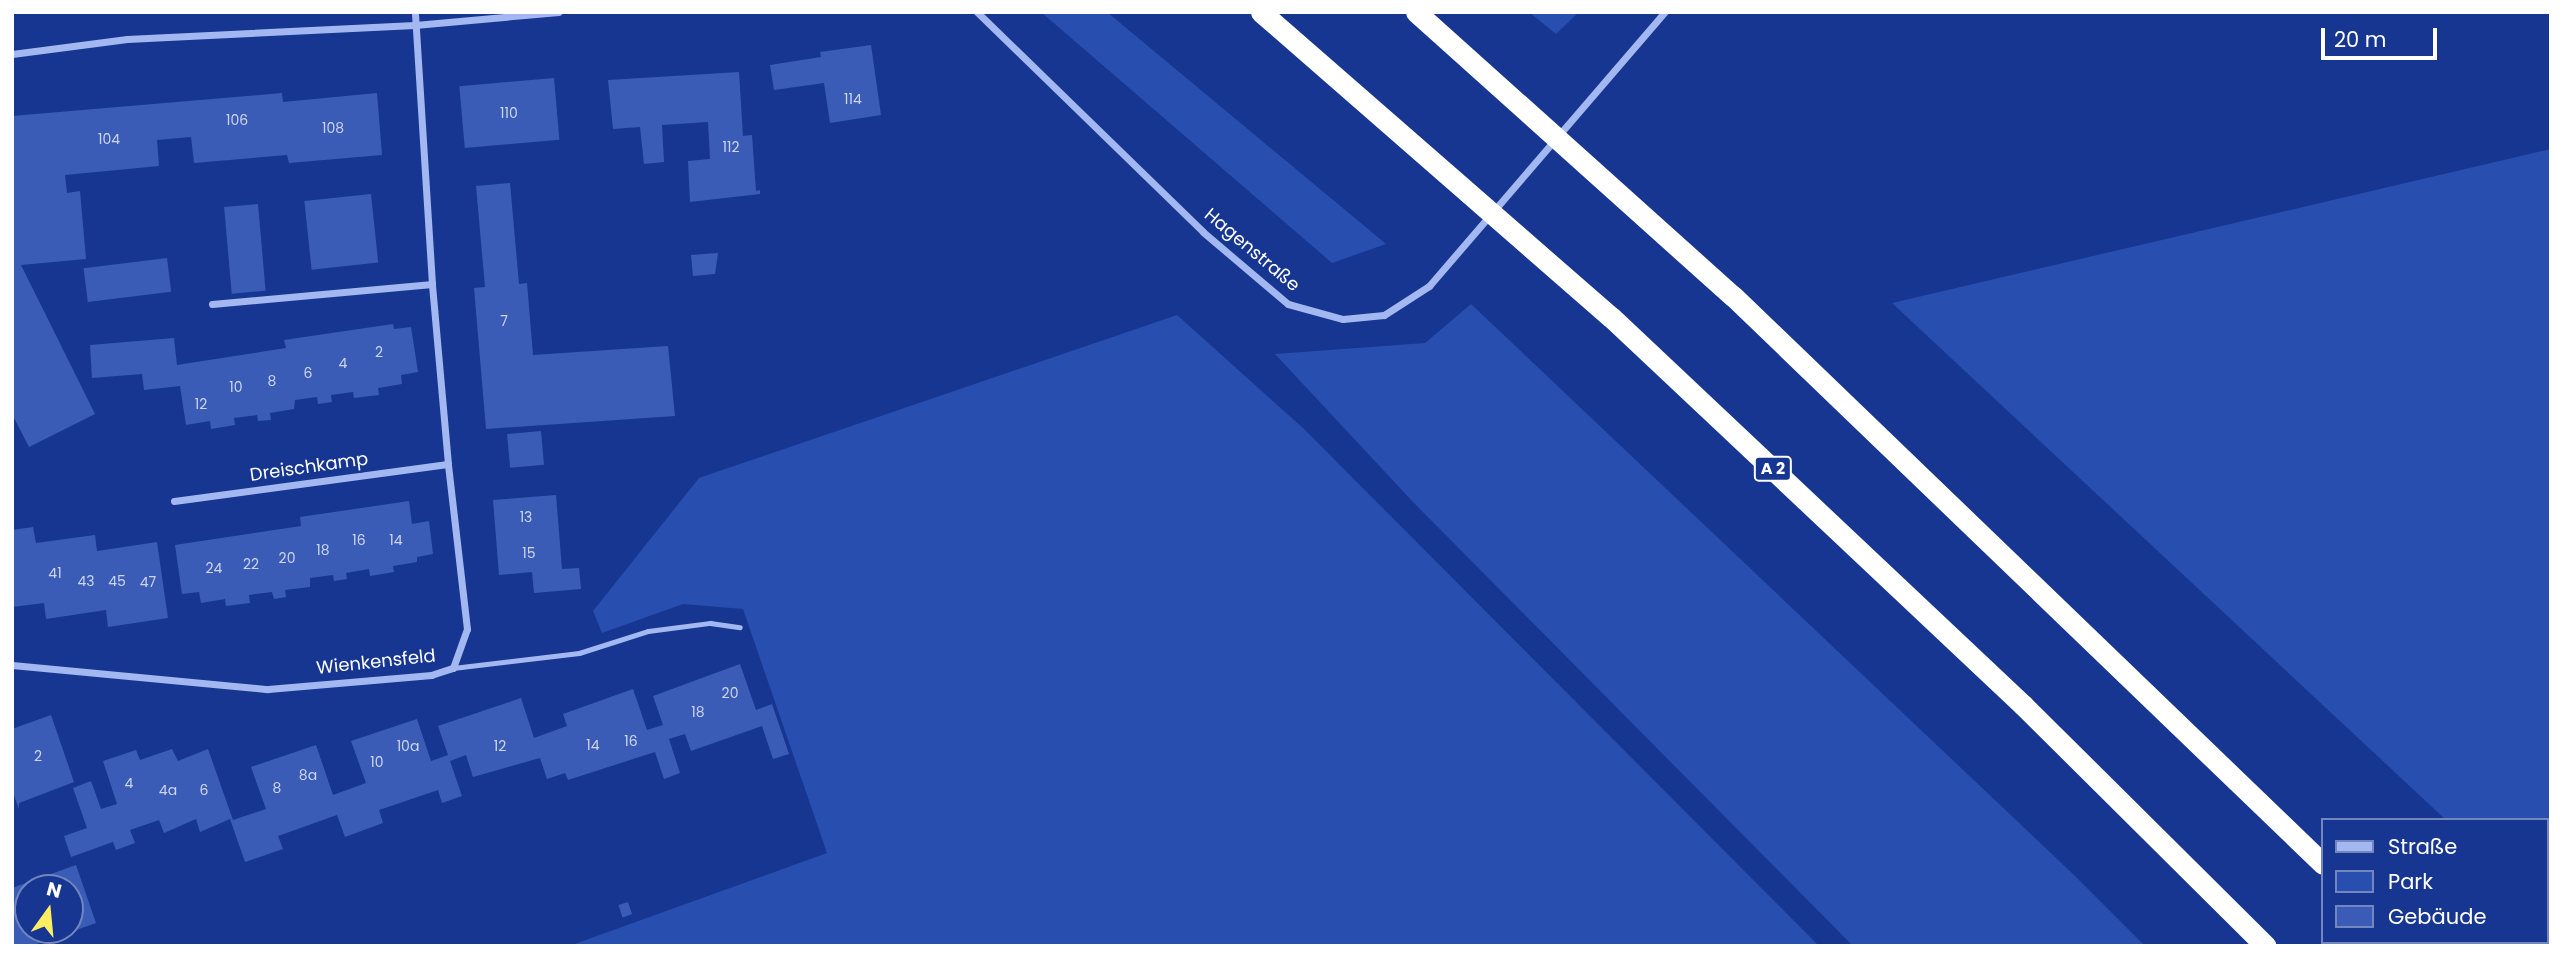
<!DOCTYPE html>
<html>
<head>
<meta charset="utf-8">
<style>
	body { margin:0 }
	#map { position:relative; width:2563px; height:958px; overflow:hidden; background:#163691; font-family:Poppins,sans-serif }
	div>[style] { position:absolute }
	.green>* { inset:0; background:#284eaf }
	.building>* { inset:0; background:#3a5cb7; transform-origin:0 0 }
	.lane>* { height:5px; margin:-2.5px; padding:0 2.5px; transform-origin:2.5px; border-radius:2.5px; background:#a3b8f0 }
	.street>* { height:7px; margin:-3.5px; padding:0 3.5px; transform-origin:3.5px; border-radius:3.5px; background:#a3b8f0 }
	.highway>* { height:21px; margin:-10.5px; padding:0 10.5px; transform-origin:10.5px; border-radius:10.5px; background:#fff }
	span { translate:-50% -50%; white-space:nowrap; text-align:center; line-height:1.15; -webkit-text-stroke:5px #163691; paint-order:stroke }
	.number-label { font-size:14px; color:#ced6ed }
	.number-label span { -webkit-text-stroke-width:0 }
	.shield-label span { padding:2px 5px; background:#163691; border:2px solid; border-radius:5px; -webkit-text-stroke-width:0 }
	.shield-label { font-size:16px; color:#fff; font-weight:700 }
	.street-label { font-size:18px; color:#fff }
	.frame { position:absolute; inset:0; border:14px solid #fff; pointer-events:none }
	.legend { position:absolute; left:2321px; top:818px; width:228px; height:126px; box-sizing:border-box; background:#163691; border:2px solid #7386bd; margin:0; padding:9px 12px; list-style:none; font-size:21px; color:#fff }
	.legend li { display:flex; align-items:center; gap:14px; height:35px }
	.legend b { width:35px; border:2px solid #7386bd }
	.north { position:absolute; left:14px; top:874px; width:70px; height:70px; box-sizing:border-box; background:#163691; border:2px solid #7386bd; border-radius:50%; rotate:15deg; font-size:19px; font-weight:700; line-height:28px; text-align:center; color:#fff }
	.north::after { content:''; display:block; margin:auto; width:24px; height:32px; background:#ffed62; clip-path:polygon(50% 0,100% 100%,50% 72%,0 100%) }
	.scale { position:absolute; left:2321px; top:28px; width:116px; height:32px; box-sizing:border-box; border:4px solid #fff; border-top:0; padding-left:9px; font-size:21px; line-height:24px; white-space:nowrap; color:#fff; -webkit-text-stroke:5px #163691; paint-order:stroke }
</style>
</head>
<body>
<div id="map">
	<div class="green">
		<i style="clip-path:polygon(1041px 12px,1107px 12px,1386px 244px,1332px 263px)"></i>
		<i style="clip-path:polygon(1529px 12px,1579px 12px,1556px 34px)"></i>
		<i style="clip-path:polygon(2551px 149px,2551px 825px,2547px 828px,2547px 820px,2446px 820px,1892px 303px)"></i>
		<i style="clip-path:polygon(1471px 304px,2074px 875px,2145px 946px,1853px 946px,1413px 502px,1275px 354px,1425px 343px)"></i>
		<i style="clip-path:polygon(1177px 315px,1304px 429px,1819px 946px,569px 946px,827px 853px,743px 609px,683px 604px,602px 633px,593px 611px,699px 478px)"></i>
	</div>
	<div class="building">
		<i style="clip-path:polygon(871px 45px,881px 115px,830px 123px,824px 83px,774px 90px,770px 65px,821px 57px,820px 52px)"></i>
		<i style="clip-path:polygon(739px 72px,743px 136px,752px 135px,756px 191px,760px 190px,760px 194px,690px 202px,688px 161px,710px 159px,708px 122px,662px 125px,664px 162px,644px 164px,640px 127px,613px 129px,608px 80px)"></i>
		<i style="left:554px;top:78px;width:62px;height:95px;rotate:85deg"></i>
		<i style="clip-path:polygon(282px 93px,283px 102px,377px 93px,382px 155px,289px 163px,287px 155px,194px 163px,191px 137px,157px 140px,159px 166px,65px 175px,67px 193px,80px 191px,86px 259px,21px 265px,95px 414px,29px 447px,12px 414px,12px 116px)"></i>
		<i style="clip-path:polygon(510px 183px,519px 284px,527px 283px,533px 355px,668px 346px,675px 416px,486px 429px,474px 288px,485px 287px,476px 186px)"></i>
		<i style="left:371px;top:194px;width:69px;height:67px;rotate:84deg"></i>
		<i style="left:258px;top:204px;width:87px;height:34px;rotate:85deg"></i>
		<i style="clip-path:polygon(718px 253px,715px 274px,693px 276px,691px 255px)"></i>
		<i style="left:167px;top:258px;width:34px;height:84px;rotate:83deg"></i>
		<i style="clip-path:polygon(393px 324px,394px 329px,411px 327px,418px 372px,401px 375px,402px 384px,378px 388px,379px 395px,354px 398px,353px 392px,331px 395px,332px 402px,318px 404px,317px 397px,295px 400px,294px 409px,270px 413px,271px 420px,258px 421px,257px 415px,234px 418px,235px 425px,211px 429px,210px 421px,186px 425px,180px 386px,144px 390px,142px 374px,92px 378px,90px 345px,174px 338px,177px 365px,286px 348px,284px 340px)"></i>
		<i style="left:541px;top:431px;width:34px;height:34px;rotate:85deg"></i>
		<i style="clip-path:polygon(556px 495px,562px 569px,579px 568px,581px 589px,534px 593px,532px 572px,499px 575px,493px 500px)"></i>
		<i style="clip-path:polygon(409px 501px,412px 524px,429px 521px,433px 554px,417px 557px,417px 562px,393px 566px,394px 572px,370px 576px,369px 569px,346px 573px,347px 579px,334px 581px,333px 575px,310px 578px,310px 587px,285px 590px,286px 597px,274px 599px,272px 592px,249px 595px,250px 603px,226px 606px,225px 599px,201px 603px,199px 592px,182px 594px,175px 545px,301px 526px,300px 517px)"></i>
		<i style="clip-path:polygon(33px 527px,36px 543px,95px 535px,97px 551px,157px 542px,168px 618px,108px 627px,106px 610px,46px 619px,44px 603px,12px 607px,12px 530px)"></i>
		<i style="clip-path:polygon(740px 664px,756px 710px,772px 704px,789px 754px,773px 759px,762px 726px,691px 751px,685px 734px,669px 739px,680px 773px,664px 779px,655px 752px,568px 780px,565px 773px,547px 779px,540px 758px,473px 777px,466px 755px,450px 761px,462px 796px,442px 803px,438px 790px,379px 810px,383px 823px,345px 837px,337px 815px,278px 836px,283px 849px,245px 862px,230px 819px,200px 832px,196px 819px,164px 833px,159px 820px,130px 830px,135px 843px,116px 850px,113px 842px,71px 857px,64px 836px,87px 828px,73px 788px,91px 781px,101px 809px,117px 804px,103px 761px,136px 750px,140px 760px,172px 749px,178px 761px,208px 749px,233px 820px,266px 809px,251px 767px,316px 745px,333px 795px,366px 783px,351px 741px,417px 719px,431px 761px,448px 755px,438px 726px,521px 698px,534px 738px,567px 726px,563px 714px,633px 689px,647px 730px,663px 725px,653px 696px)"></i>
		<i style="clip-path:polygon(51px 715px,74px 782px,19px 803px,19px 809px,12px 790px,12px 729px)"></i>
		<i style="clip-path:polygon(evenodd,76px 865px,96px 923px,31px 946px,12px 946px,12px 888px,76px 865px,28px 888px,70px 888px,70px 930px,28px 930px,28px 888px)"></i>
		<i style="left:628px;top:902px;width:13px;height:10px;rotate:72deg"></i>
	</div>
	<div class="lane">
		<i style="left:453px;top:668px;width:127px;rotate:-6.8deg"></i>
		<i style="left:579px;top:653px;width:72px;rotate:-17.7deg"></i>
		<i style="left:648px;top:631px;width:63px;rotate:-7.4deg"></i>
		<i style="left:710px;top:623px;width:30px;rotate:8deg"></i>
	</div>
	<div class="street">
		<i style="left:977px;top:12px;width:315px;rotate:44.2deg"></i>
		<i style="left:1203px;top:232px;width:111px;rotate:40.3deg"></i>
		<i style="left:1288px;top:304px;width:57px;rotate:15.3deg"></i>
		<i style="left:1343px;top:319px;width:41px;rotate:-5.6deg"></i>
		<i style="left:1384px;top:315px;width:54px;rotate:-32.8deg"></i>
		<i style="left:1429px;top:286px;width:362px;rotate:-49.3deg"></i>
		<i style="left:12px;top:54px;width:116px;rotate:-7.4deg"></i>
		<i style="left:127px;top:39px;width:288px;rotate:-2.8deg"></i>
		<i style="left:415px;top:25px;width:144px;rotate:-5.2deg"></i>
		<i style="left:212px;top:304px;width:221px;rotate:-5.2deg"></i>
		<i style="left:174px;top:501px;width:276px;rotate:-7.7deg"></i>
		<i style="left:12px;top:665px;width:257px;rotate:5.4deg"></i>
		<i style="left:268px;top:689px;width:164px;rotate:-4.9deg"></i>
		<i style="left:431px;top:675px;width:23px;rotate:-18deg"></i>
		<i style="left:453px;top:668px;width:41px;rotate:-70.3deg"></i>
		<i style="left:467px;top:629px;width:166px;rotate:-96.6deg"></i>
		<i style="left:448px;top:464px;width:181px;rotate:-95.1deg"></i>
		<i style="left:432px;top:284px;width:273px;rotate:-93.6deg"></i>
	</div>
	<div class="highway">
		<i style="left:1261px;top:12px;width:464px;rotate:41.1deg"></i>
		<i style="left:1611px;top:317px;width:566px;rotate:43.28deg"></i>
		<i style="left:2023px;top:705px;width:342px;rotate:44.8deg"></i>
		<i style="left:1416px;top:12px;width:426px;rotate:41.9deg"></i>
		<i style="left:1733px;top:296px;width:819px;rotate:43.91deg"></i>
		<i style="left:2401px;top:942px;width:6px;rotate:45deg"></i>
	</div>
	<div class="number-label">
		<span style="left:853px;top:99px">114</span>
		<span style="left:509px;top:113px">110</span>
		<span style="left:237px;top:120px">106</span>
		<span style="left:333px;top:128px">108</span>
		<span style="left:109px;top:139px">104</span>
		<span style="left:731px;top:147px">112</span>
		<span style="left:504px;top:321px">7</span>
		<span style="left:379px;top:352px">2</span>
		<span style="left:343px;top:363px">4</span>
		<span style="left:308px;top:373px">6</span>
		<span style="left:272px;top:381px">8</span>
		<span style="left:236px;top:387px">10</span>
		<span style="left:201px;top:404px">12</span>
		<span style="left:526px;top:517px">13</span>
		<span style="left:359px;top:540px">16</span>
		<span style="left:396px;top:540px">14</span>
		<span style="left:323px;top:550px">18</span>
		<span style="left:529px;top:553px">15</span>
		<span style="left:287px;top:558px">20</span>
		<span style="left:251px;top:564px">22</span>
		<span style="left:214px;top:568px">24</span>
		<span style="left:55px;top:573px">41</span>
		<span style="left:86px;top:581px">43</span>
		<span style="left:117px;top:581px">45</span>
		<span style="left:148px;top:582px">47</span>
		<span style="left:730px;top:693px">20</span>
		<span style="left:698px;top:712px">18</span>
		<span style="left:631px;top:741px">16</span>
		<span style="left:593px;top:745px">14</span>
		<span style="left:408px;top:746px">10a</span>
		<span style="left:500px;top:746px">12</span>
		<span style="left:38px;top:756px">2</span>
		<span style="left:377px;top:762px">10</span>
		<span style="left:308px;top:775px">8a</span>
		<span style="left:129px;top:783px">4</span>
		<span style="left:277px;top:788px">8</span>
		<span style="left:168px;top:790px">4a</span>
		<span style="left:204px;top:790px">6</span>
	</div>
	<div class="shield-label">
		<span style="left:1773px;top:469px">A 2</span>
	</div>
	<div class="street-label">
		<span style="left:1252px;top:250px;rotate:40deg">Hagenstraße</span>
		<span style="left:309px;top:467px;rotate:-8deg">Dreischkamp</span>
		<span style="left:376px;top:662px;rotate:-6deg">Wienkensfeld</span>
	</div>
	<div class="frame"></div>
	<ul class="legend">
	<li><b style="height:9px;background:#a3b8f0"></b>Straße</li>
	<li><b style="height:19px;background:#284eaf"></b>Park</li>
	<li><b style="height:19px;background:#3a5cb7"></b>Gebäude</li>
	</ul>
	<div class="north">N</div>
	<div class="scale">20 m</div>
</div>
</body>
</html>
